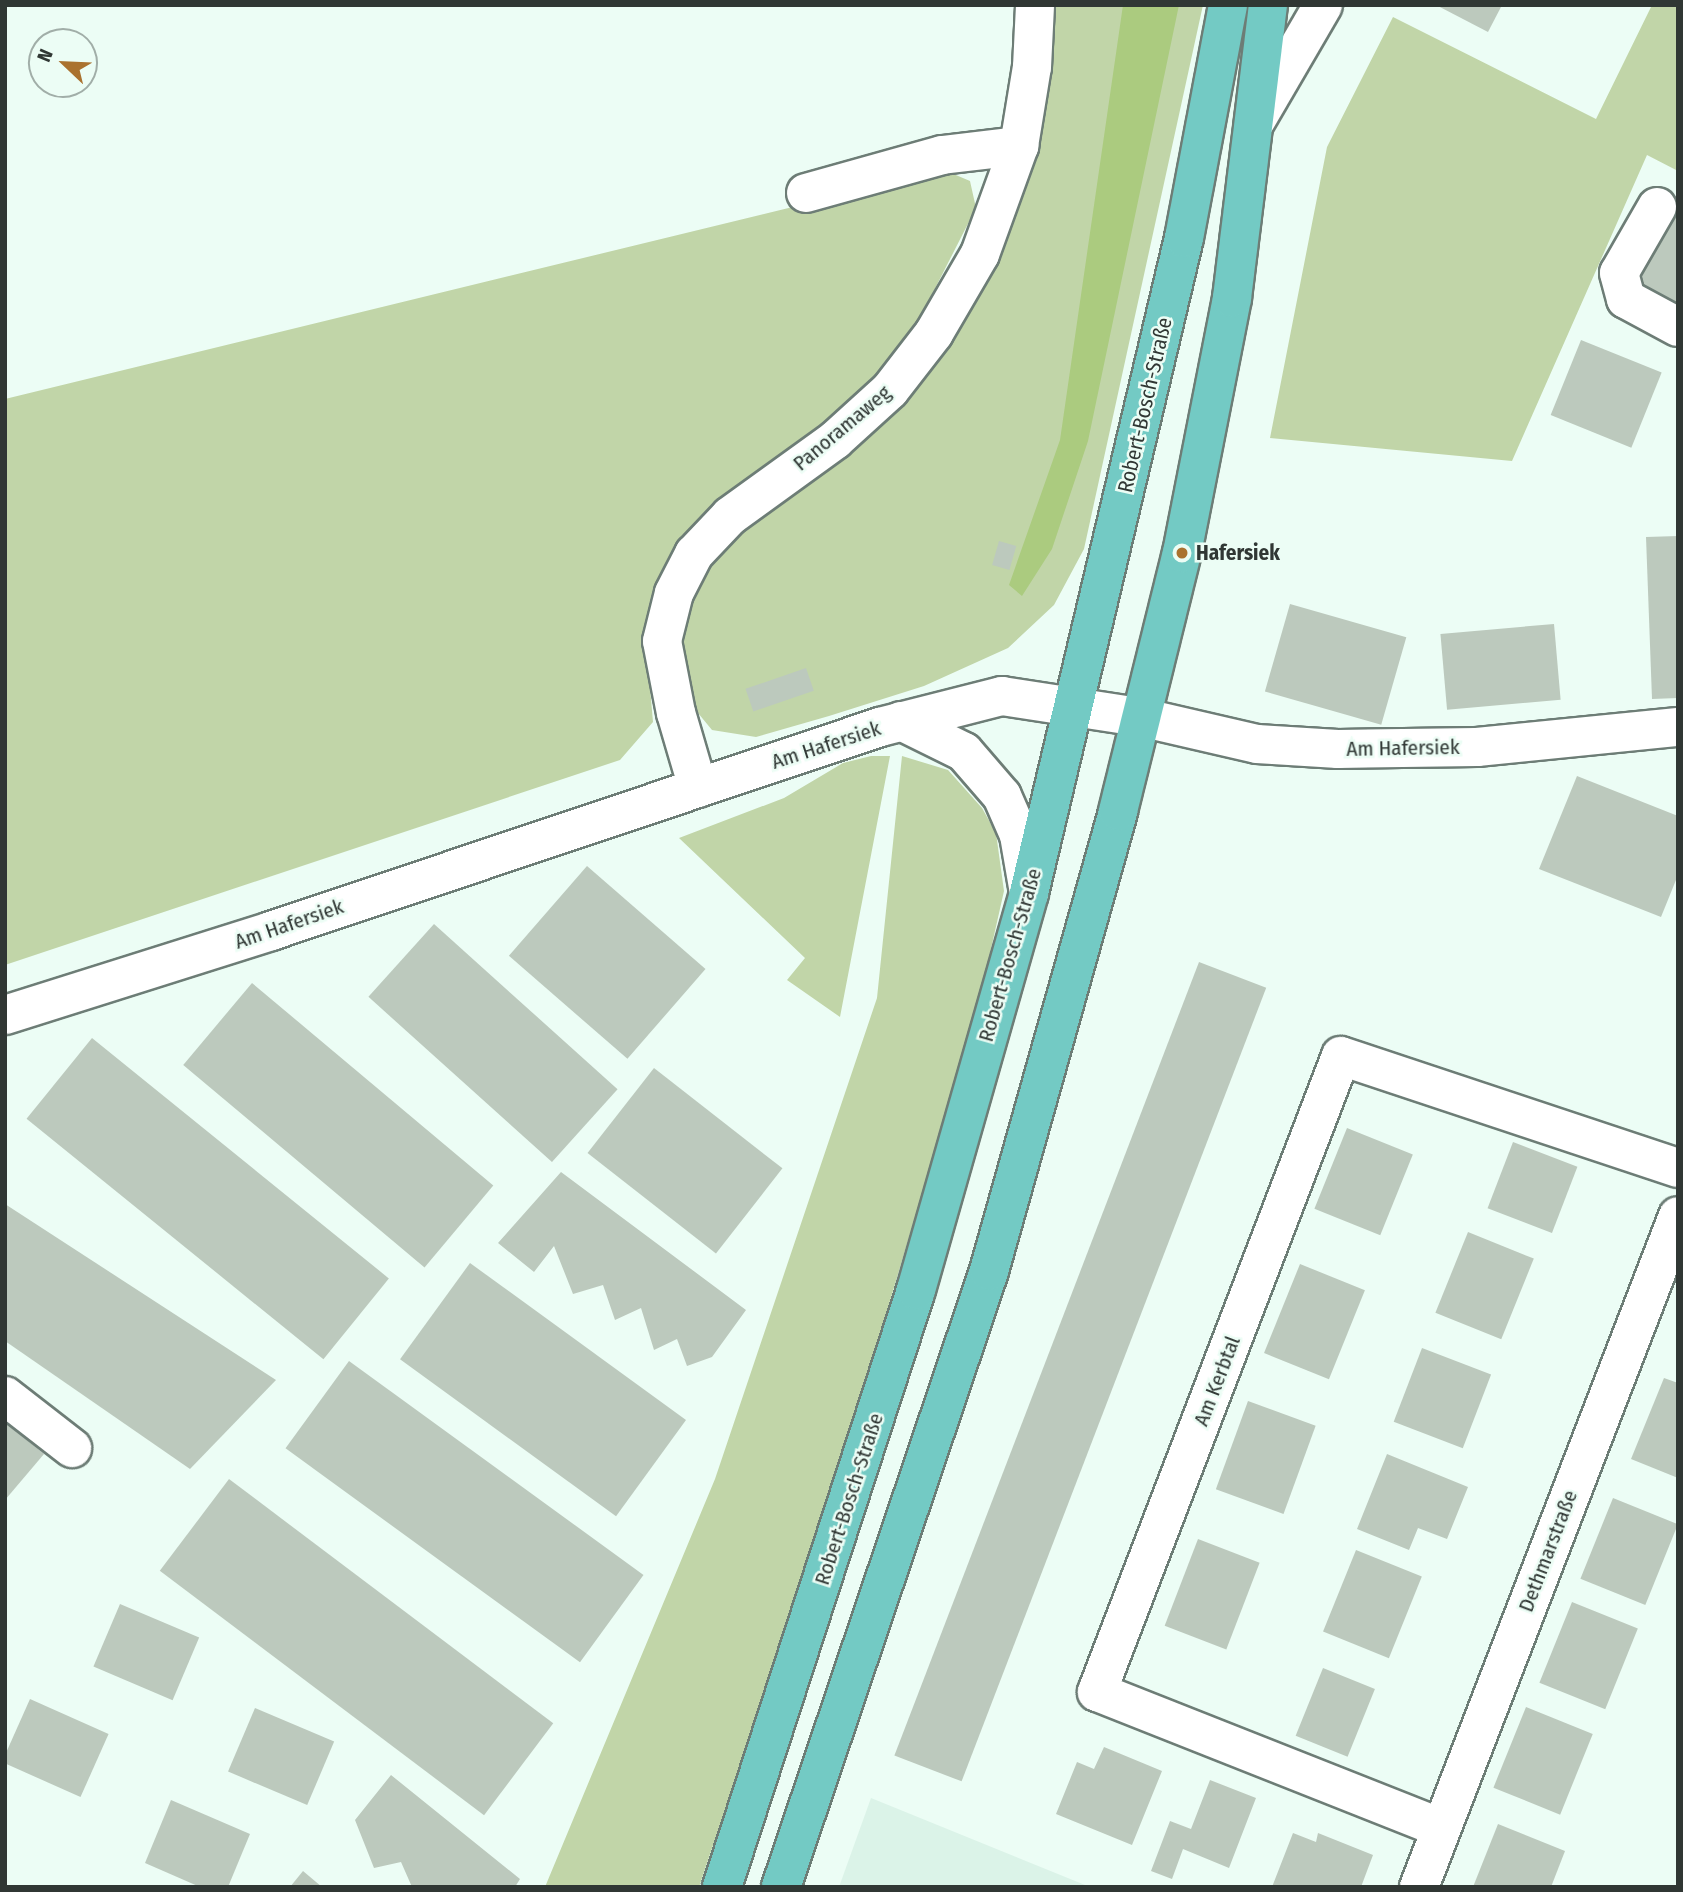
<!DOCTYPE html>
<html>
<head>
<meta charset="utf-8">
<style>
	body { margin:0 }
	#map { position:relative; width:1683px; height:1892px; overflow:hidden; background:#ecfdf5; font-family:"Fira Sans Condensed",sans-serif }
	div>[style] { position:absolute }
	.built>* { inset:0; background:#dbf3e8 }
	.green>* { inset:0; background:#c1d5a8 }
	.forest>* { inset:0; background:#abcb7f }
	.building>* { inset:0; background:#bcc9bd; transform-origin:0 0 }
	.roads { filter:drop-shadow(2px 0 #6d7d76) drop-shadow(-2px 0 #6d7d76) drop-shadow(0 2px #6d7d76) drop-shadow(0 -2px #6d7d76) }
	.minor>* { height:38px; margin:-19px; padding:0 19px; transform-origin:19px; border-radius:19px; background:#fff }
	.major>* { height:38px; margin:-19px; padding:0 19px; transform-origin:19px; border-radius:19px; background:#73cac4 }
	.dots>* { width:19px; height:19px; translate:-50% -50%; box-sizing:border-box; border:4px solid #ecfdf5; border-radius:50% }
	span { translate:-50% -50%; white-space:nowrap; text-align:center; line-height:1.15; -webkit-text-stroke:5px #ecfdf5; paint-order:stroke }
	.street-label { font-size:21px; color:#303734 }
	.poi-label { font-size:21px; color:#303734; font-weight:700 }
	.left { translate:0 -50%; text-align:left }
	.frame { position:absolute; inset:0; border:7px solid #303734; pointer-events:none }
	.north { position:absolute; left:28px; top:28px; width:70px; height:70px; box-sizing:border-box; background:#ecfdf5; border:2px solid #a1aea8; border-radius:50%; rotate:293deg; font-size:19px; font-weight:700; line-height:28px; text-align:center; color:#303734 }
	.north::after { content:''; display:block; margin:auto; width:24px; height:32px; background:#aa722f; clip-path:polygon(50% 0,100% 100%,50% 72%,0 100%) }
</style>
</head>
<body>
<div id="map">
	<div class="built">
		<i style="clip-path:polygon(871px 1798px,1090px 1887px,839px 1887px)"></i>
	</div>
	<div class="green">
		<i style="clip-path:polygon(1044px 5px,1203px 5px,1084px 549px,1054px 605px,1008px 648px,924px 686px,829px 716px,756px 737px,712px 730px,684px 696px,677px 643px,684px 612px,707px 562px,958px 319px)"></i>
		<i style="clip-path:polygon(1652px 5px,1678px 5px,1678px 171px,1647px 155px,1512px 461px,1270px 438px,1327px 147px,1393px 17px,1596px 119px)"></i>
		<i style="clip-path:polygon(944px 170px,970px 181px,976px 208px,922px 314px,850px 408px,729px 499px,646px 641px,653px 722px,620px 760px,5px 965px,5px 399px)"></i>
		<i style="clip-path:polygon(871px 756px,890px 756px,840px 1017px,787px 980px,805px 958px,679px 838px,784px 798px,843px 763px)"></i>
		<i style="clip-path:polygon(902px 756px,948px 770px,982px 808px,996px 833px,1004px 891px,979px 1002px,848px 1442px,699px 1887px,545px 1887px,715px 1479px,877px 998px)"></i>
	</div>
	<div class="forest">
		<i style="clip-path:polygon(1123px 5px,1179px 5px,1088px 441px,1052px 549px,1022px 596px,1009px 585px,1060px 440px)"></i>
	</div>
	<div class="building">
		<i style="clip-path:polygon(1436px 5px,1502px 5px,1488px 32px)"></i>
		<i style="clip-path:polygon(1663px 212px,1678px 218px,1678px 305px,1632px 286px)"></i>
		<i style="left:1581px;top:340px;width:87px;height:81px;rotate:22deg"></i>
		<i style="clip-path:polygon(1678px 536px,1678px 698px,1652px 699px,1646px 537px)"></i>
		<i style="left:999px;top:541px;width:18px;height:25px;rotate:16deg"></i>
		<i style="left:1290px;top:604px;width:121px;height:91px;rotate:16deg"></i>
		<i style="left:1554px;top:624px;width:76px;height:114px;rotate:85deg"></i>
		<i style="left:806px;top:668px;width:24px;height:64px;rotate:71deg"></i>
		<i style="clip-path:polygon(1577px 776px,1678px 816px,1678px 875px,1661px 917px,1539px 869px)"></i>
		<i style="left:587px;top:866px;width:157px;height:119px;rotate:41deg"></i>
		<i style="left:434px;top:924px;width:247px;height:98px;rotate:42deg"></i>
		<i style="left:1199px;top:962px;width:72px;height:850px;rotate:21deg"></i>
		<i style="left:252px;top:983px;width:315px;height:107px;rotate:40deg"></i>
		<i style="left:92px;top:1038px;width:382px;height:104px;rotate:39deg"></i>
		<i style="left:654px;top:1068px;width:163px;height:108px;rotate:38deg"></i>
		<i style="left:1347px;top:1128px;width:71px;height:87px;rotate:22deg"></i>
		<i style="left:1513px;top:1142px;width:69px;height:71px;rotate:21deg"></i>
		<i style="clip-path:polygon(561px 1172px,746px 1310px,712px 1357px,687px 1366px,677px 1339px,654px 1350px,641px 1308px,615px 1320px,603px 1285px,573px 1294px,554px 1246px,534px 1272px,498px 1243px)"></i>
		<i style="clip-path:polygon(5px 1204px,276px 1380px,190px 1469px,5px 1341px)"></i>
		<i style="left:1468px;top:1232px;width:71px;height:87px;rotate:22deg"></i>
		<i style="left:470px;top:1263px;width:267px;height:119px;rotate:36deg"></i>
		<i style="left:1300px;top:1264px;width:70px;height:96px;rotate:22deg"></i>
		<i style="left:1422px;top:1348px;width:74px;height:79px;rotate:21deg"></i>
		<i style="left:349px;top:1361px;width:364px;height:108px;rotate:36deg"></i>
		<i style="clip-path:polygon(1664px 1378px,1678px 1383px,1678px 1478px,1631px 1459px)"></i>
		<i style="left:1248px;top:1401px;width:72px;height:94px;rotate:20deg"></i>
		<i style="clip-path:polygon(5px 1422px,44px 1454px,5px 1500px)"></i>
		<i style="clip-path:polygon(1387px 1454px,1468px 1487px,1447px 1539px,1418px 1528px,1409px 1550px,1357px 1529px)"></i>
		<i style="left:229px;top:1479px;width:406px;height:115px;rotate:37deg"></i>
		<i style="left:1613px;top:1498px;width:70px;height:87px;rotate:22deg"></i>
		<i style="left:1198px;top:1539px;width:66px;height:93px;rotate:21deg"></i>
		<i style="left:1356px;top:1550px;width:71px;height:88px;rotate:22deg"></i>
		<i style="left:1572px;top:1602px;width:71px;height:87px;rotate:22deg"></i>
		<i style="left:120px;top:1604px;width:86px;height:68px;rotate:23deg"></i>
		<i style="left:1323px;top:1668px;width:56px;height:73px;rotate:22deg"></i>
		<i style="left:30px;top:1699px;width:86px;height:69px;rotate:24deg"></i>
		<i style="left:1526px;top:1707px;width:72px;height:87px;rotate:22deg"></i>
		<i style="left:255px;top:1708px;width:86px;height:69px;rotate:23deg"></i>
		<i style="clip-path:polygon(1104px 1747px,1162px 1771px,1132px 1845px,1056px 1814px,1077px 1762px,1094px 1769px)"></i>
		<i style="clip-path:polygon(391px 1775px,520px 1879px,515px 1887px,412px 1887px,401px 1862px,374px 1868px,355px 1820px)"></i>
		<i style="clip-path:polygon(1210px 1780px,1256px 1798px,1229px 1868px,1183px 1849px,1172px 1879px,1151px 1871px,1170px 1821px,1191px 1829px)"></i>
		<i style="clip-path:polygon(171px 1800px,250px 1834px,228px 1887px,200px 1887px,145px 1863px)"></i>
		<i style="clip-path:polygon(1498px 1824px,1565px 1851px,1551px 1887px,1473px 1887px)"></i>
		<i style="clip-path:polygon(1293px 1833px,1316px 1842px,1318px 1833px,1373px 1855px,1361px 1887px,1272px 1887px)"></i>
		<i style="clip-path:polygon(303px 1871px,322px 1887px,290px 1887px)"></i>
	</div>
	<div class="roads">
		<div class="minor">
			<i style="left:1255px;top:122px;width:135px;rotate:-59.8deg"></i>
			<i style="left:806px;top:193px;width:141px;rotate:-15.6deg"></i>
			<i style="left:942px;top:155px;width:78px;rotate:-6.7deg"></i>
			<i style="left:1657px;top:207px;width:76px;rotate:119.9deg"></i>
			<i style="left:1619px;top:273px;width:27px;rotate:75deg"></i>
			<i style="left:1626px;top:299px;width:59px;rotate:28.3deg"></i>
			<i style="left:901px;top:721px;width:70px;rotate:26.2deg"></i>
			<i style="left:964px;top:752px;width:58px;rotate:49.2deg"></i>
			<i style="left:1002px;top:796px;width:43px;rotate:66.4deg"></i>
			<i style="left:1019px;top:835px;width:59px;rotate:80.2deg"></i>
			<i style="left:698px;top:788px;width:78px;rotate:-106.3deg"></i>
			<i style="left:676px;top:713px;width:73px;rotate:-101deg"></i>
			<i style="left:662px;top:641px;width:49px;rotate:-76deg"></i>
			<i style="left:674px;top:593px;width:44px;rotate:-62.9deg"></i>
			<i style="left:694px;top:554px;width:52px;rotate:-46.5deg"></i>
			<i style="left:730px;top:516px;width:130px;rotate:-35.9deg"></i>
			<i style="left:835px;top:440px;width:74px;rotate:-42.3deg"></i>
			<i style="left:890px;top:390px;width:72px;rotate:-52.3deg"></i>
			<i style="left:934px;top:333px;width:91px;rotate:-59.8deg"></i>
			<i style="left:980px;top:254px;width:115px;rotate:-70.1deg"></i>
			<i style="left:1019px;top:146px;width:80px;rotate:-80.7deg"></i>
			<i style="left:1032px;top:67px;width:62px;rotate:-87.2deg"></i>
			<i style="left:5px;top:1015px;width:279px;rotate:-17.5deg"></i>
			<i style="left:271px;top:931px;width:642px;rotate:-18.52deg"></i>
			<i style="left:880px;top:727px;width:126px;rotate:-14.3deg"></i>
			<i style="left:1002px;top:696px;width:140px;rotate:8.7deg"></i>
			<i style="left:1140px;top:717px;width:120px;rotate:13deg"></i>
			<i style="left:1257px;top:744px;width:81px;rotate:3.5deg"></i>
			<i style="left:1338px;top:749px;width:139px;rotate:-0.8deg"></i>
			<i style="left:1477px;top:747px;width:202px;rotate:-5.7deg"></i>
			<i style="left:5px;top:1396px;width:85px;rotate:37.8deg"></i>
			<i style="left:1441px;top:1828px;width:370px;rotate:-158.4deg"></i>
			<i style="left:1097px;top:1692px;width:681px;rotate:-69.01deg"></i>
			<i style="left:1341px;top:1056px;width:355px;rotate:18.4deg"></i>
			<i style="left:1419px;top:1887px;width:719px;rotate:-68.89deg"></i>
		</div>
		<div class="major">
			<i style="left:722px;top:1887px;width:628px;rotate:-72deg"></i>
			<i style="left:916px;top:1290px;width:413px;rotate:-74.1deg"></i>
			<i style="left:1029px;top:893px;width:673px;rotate:-76.69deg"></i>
			<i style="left:1184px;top:238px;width:237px;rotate:-79.3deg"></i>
			<i style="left:781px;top:1887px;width:650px;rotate:-71.34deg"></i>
			<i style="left:989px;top:1271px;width:478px;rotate:-74.3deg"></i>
			<i style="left:1118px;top:811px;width:266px;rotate:-76.1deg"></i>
			<i style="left:1182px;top:553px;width:260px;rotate:-78.9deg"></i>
			<i style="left:1232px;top:298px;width:295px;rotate:-83deg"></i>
		</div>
	</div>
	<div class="dots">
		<i style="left:1182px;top:553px;background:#aa722f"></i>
	</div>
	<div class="street-label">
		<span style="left:1145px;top:405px;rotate:-77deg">Robert-Bosch-Straße</span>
		<span style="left:842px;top:428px;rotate:-40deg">Panoramaweg</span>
		<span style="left:826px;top:745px;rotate:-18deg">Am Hafersiek</span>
		<span style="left:1403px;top:748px;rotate:-1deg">Am Hafersiek</span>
		<span style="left:289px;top:924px;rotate:-19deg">Am Hafersiek</span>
		<span style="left:1010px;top:955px;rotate:-74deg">Robert-Bosch-Straße</span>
		<span style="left:1217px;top:1381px;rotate:-69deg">Am Kerbtal</span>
		<span style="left:849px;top:1499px;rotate:-72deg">Robert-Bosch-Straße</span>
		<span style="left:1548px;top:1551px;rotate:-69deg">Dethmarstraße</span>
	</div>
	<div class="poi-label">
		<span class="left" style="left:1196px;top:553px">Hafersiek</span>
	</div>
	<div class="frame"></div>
	<div class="north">N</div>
</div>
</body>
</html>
